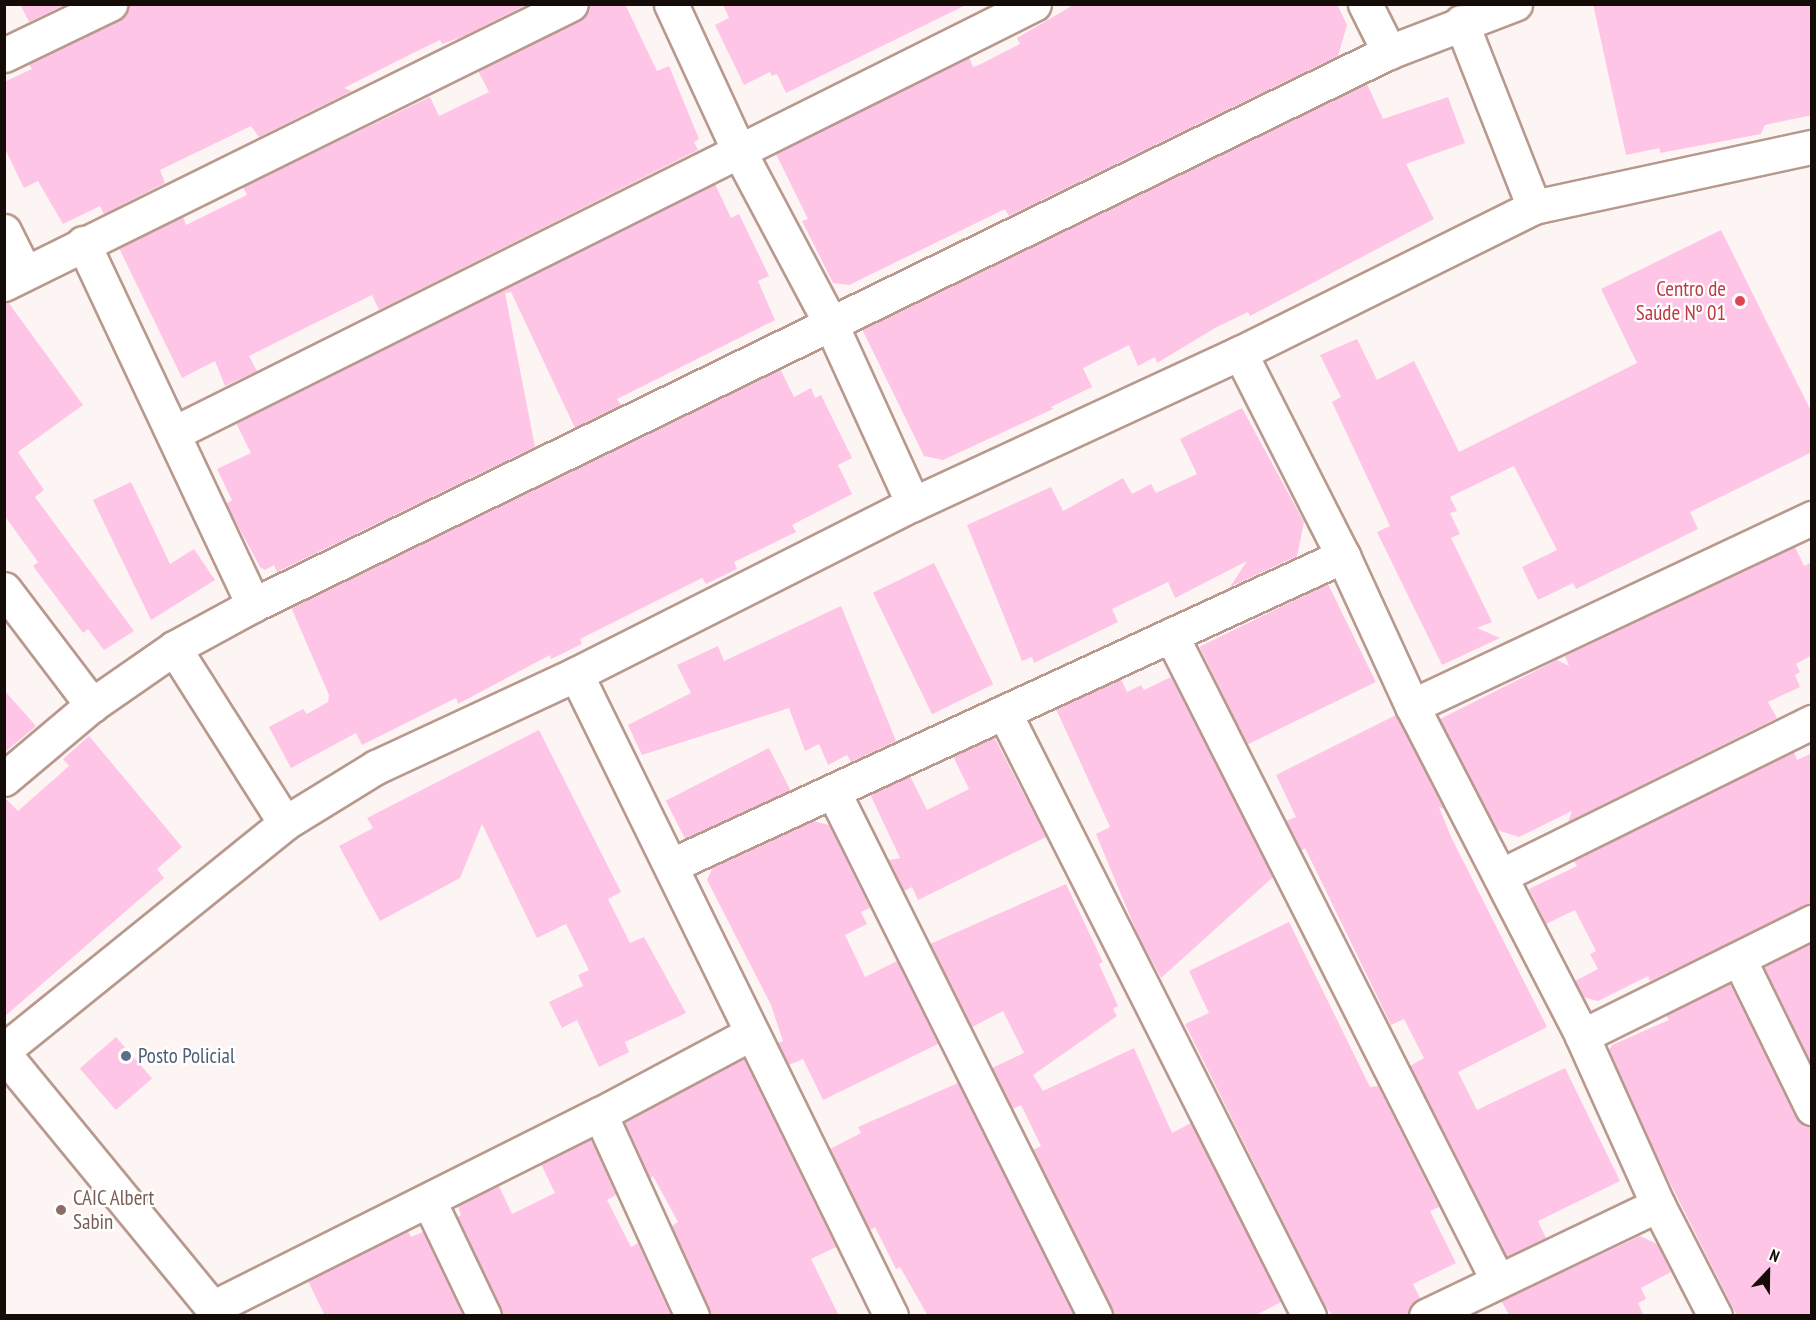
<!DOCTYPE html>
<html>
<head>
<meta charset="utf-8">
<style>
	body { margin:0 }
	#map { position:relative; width:1816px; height:1320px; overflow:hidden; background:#fcf5f3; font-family:"PT Sans Narrow",sans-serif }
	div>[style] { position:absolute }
	.building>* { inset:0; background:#ffc5e6; transform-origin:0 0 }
	.roads { filter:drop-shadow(2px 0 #b8998e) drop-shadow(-2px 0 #b8998e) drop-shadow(0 2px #b8998e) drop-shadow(0 -2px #b8998e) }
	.minor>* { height:33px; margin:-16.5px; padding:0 16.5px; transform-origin:16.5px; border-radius:16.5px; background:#fff }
	.dots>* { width:16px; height:16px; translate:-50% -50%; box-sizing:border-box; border:3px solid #fff; border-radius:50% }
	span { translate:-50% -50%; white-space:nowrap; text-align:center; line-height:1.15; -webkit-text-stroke:4.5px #fff; paint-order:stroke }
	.health-label { font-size:21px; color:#be3a42 }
	.right { translate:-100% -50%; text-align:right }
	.service-label { font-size:21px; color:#4e5e75 }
	.left { translate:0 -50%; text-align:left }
	.education-label { font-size:21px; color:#785e54 }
	.frame { position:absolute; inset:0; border:6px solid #150b07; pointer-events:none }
	.north { position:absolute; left:1738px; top:1242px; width:60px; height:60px; -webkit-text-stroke:4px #fff; paint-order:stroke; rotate:22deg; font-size:16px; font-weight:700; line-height:24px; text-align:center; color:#150b07 }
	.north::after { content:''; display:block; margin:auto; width:21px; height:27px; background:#150b07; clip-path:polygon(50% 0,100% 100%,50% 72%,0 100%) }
</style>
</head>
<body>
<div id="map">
	<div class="building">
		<i style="clip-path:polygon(20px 4px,66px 4px,29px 22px)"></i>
		<i style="clip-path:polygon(129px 4px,528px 4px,462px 37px,442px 44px,440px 40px,409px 55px,344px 88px,352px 91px,259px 137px,251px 126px,160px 170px,165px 183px,104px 214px,100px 206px,63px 224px,38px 181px,24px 188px,4px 147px,4px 82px,32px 69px,29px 64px,118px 21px)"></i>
		<i style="clip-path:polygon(590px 4px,625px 4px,657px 71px,669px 66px,699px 139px,694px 142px,698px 150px,379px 310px,372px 295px,311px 325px,249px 356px,257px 371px,225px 386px,215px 361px,182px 378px,119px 248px,183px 217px,186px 225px,247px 195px,243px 187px,430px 97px,439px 116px,489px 92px,478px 71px,579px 21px)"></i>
		<i style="clip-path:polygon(723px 4px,968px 4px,786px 93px,777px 74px,772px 76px,770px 72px,744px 85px,715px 25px,729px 18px)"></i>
		<i style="clip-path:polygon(1075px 4px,1337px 4px,1347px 25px,1338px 56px,1009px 216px,1005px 209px,849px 285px,833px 283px,802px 221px,808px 219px,776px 154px,969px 57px,973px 67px,979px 65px,1020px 44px,1017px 38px)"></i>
		<i style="clip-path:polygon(1593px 4px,1812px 4px,1812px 115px,1765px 125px,1761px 134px,1660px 153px,1660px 148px,1626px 155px)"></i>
		<i style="clip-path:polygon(1367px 84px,1383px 119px,1448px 97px,1465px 143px,1406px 164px,1434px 219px,1250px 316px,1248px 312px,1215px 328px,1157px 363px,1155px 357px,1138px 366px,1129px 345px,1083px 368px,1092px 387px,1051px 407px,1053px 409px,943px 460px,924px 456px,862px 329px)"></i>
		<i style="clip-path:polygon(715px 184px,731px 218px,739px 214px,769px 276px,758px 281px,775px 320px,617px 399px,621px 405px,575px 428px,511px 292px,505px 293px,535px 447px,277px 572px,274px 565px,265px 570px,260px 567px,226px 504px,232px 500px,217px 469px,251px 453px,236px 423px)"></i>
		<i style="clip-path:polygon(1721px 230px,1812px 413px,1812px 452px,1690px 512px,1698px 529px,1576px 589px,1573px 583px,1538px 600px,1522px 567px,1557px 550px,1514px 466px,1450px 497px,1457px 511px,1450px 513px,1460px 534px,1451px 538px,1492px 622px,1477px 628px,1500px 638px,1442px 665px,1377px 532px,1390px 526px,1332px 402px,1341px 397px,1320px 355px,1357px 339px,1377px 380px,1414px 361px,1459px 452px,1637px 363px,1601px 289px)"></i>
		<i style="clip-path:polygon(4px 302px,8px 302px,83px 405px,18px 452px,44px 490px,35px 497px,134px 631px,104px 650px,88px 629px,83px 633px,33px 566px,38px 562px,4px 515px)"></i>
		<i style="clip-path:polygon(780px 369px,794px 397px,811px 388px,815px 398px,821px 395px,852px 458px,838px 465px,852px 494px,792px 525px,796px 532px,734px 562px,737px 569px,706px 584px,702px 578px,580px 639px,582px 644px,551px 659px,550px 655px,458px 704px,456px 698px,362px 745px,356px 733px,291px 768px,269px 727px,303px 709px,307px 714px,328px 702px,329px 695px,291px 607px)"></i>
		<i style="clip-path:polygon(1242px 408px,1304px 522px,1297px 556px,1230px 587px,1247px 561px,1175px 598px,1168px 582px,1112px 609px,1118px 622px,1034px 663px,1032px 657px,1022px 661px,967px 525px,1051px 487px,1063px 511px,1123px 478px,1132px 494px,1151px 484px,1156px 493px,1197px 474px,1180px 439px)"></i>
		<i style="clip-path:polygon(131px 482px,170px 564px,194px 549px,215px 580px,151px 620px,93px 500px)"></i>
		<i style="clip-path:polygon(1795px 547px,1804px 566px,1812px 562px,1812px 655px,1796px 664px,1800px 672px,1795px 675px,1800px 687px,1768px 702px,1777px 718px,1568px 822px,1572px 811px,1519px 837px,1497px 830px,1440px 719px,1557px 660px,1569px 666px,1565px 656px)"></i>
		<i style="left:934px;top:563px;width:135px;height:68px;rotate:64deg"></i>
		<i style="left:1328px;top:584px;width:109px;height:143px;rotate:64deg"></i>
		<i style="clip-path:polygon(841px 606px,896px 741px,851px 762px,847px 755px,828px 765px,819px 744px,805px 751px,789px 708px,642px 755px,628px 725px,691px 693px,677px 665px,718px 646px,724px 661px)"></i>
		<i style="clip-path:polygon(1171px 677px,1273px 877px,1161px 978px,1137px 933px,1096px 834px,1110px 827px,1056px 709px,1121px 679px,1127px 692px,1141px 685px,1144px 690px)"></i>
		<i style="clip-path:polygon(4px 690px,36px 726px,4px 753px)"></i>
		<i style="clip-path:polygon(1396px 715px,1444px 809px,1439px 807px,1451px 837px,1547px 1027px,1458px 1072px,1477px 1110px,1565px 1068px,1620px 1181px,1538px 1221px,1546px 1238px,1507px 1257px,1410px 1066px,1424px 1058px,1404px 1019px,1391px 1025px,1305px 848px,1301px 851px,1286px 821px,1296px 817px,1276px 775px)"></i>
		<i style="clip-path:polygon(539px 730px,621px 892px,608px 899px,630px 943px,644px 937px,686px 1013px,625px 1042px,629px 1052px,599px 1067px,577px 1020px,562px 1028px,549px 1002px,583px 986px,578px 975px,589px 970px,566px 924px,537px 938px,482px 824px,460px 878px,380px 921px,339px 846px,373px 828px,367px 818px)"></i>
		<i style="clip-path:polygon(89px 736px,182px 847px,157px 869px,164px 878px,4px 1017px,4px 797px,18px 811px,69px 766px,63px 759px)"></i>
		<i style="clip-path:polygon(994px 737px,1046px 837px,918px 900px,912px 887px,904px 891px,888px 860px,900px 858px,870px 794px,910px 776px,927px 810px,969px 789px,953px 756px)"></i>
		<i style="left:769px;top:748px;width:47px;height:116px;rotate:63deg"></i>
		<i style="clip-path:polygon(1794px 752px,1797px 760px,1812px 753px,1812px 904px,1650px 981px,1648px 976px,1598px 1001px,1583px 997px,1575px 981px,1598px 969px,1590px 954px,1596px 951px,1575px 910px,1546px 924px,1529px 889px,1577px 866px,1574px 861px)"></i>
		<i style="clip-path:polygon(813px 821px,829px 825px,870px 908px,861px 912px,867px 924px,845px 935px,865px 977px,897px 961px,938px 1044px,823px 1100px,803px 1059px,789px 1065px,778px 1043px,783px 1041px,771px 1005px,707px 880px,713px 867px)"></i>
		<i style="clip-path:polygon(1066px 884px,1103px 962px,1099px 964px,1118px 1006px,1113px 1009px,1117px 1016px,1033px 1075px,1043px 1091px,1134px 1048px,1172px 1133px,1191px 1123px,1281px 1302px,1254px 1316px,1113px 1316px,1033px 1150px,1041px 1146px,1021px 1105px,1013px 1109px,992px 1068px,1024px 1053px,1003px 1011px,972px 1027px,930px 944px)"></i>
		<i style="clip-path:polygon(1289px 922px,1370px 1087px,1378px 1086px,1439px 1207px,1430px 1211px,1456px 1263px,1413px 1284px,1420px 1298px,1411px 1305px,1407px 1316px,1333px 1316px,1324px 1304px,1185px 1024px,1209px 1013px,1189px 971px)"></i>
		<i style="clip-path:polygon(1812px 943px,1812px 1064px,1764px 967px)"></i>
		<i style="clip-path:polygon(1730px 984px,1795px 1116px,1812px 1127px,1812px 1316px,1737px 1316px,1659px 1161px,1609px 1050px,1612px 1045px,1669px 1020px,1666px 1015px)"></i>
		<i style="left:116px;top:1037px;width:55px;height:48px;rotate:49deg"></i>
		<i style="clip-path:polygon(744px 1059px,836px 1247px,811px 1259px,839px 1316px,710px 1316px,672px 1226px,678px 1222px,653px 1176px,650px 1178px,624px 1122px)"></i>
		<i style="clip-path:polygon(958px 1083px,1074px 1316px,928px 1316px,900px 1267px,896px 1269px,875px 1227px,870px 1230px,830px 1149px,861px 1133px,858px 1127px)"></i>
		<i style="clip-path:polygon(591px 1139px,616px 1195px,607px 1200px,631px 1247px,638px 1243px,671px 1316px,502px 1316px,457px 1217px,461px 1215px,458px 1206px,499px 1186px,512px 1214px,555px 1193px,541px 1164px)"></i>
		<i style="clip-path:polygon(408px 1231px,411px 1237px,423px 1232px,463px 1316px,325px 1316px,308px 1281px)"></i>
		<i style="clip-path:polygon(1640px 1236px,1657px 1244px,1671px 1272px,1641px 1288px,1646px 1299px,1638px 1303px,1644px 1316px,1510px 1316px,1501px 1301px)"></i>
	</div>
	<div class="roads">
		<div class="minor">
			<i style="left:671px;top:4px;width:164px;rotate:65.2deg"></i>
			<i style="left:740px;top:153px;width:191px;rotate:62deg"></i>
			<i style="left:830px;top:322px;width:200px;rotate:65.5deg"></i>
			<i style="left:1365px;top:4px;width:54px;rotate:63.4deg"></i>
			<i style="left:1461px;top:22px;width:199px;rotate:68.5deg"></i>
			<i style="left:4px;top:55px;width:118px;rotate:-25.7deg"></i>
			<i style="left:4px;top:231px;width:45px;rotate:63.4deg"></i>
			<i style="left:83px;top:243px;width:400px;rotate:64.8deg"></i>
			<i style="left:4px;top:284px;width:632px;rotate:-26.28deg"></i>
			<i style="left:1240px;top:353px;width:228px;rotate:63.1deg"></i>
			<i style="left:1343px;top:556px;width:165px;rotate:65.3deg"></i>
			<i style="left:1412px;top:706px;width:371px;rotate:62.7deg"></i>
			<i style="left:1582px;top:1036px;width:185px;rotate:65.8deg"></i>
			<i style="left:1658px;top:1205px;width:125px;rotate:62.8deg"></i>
			<i style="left:174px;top:433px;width:961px;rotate:-26.51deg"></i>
			<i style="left:4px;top:589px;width:146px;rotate:52.8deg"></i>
			<i style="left:1171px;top:635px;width:724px;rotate:63.15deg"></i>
			<i style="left:174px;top:648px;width:207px;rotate:57.6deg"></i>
			<i style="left:576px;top:674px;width:715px;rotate:63.86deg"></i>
			<i style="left:1412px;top:706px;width:442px;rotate:-25.2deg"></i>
			<i style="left:1004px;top:712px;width:677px;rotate:63.21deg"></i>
			<i style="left:4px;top:779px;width:115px;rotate:-40.1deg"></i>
			<i style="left:92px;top:705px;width:100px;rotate:-34.8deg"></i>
			<i style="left:174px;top:648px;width:90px;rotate:-28.6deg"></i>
			<i style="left:253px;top:605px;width:1263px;rotate:-25.96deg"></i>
			<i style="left:1389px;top:52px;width:135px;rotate:-20.9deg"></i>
			<i style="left:833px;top:791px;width:587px;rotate:63.48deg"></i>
			<i style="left:672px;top:865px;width:739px;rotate:-24.73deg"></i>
			<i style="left:1502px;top:875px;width:346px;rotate:-26.3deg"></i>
			<i style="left:1739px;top:959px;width:166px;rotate:63.9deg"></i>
			<i style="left:1582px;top:1036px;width:257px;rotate:-26.4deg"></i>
			<i style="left:4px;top:1050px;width:361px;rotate:-38.9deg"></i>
			<i style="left:285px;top:823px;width:107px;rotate:-31.6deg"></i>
			<i style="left:376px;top:767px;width:221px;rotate:-24.9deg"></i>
			<i style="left:576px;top:674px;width:377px;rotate:-26.8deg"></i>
			<i style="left:913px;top:504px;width:360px;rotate:-24.8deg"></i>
			<i style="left:1240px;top:353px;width:328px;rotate:-26.4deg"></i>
			<i style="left:1534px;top:207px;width:284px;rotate:-12.2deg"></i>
			<i style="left:4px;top:1054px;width:339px;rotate:50.6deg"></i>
			<i style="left:600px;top:1114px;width:222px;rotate:65.5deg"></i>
			<i style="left:429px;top:1201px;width:127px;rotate:64.4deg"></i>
			<i style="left:214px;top:1307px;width:432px;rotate:-26.6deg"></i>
			<i style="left:600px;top:1114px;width:172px;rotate:-28.1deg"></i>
			<i style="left:1426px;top:1316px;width:257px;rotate:-25.6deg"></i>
		</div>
	</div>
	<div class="dots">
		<i style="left:1740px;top:301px;background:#e0444e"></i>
		<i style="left:126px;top:1056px;background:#5c6f8a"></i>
		<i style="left:61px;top:1210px;background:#8d6e63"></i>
	</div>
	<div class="health-label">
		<span class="right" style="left:1726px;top:301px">Centro de<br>Saúde Nº 01</span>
	</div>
	<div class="service-label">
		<span class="left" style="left:138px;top:1056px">Posto Policial</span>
	</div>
	<div class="education-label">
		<span class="left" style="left:73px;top:1210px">CAIC Albert<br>Sabin</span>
	</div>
	<div class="frame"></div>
	<div class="north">N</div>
</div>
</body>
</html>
